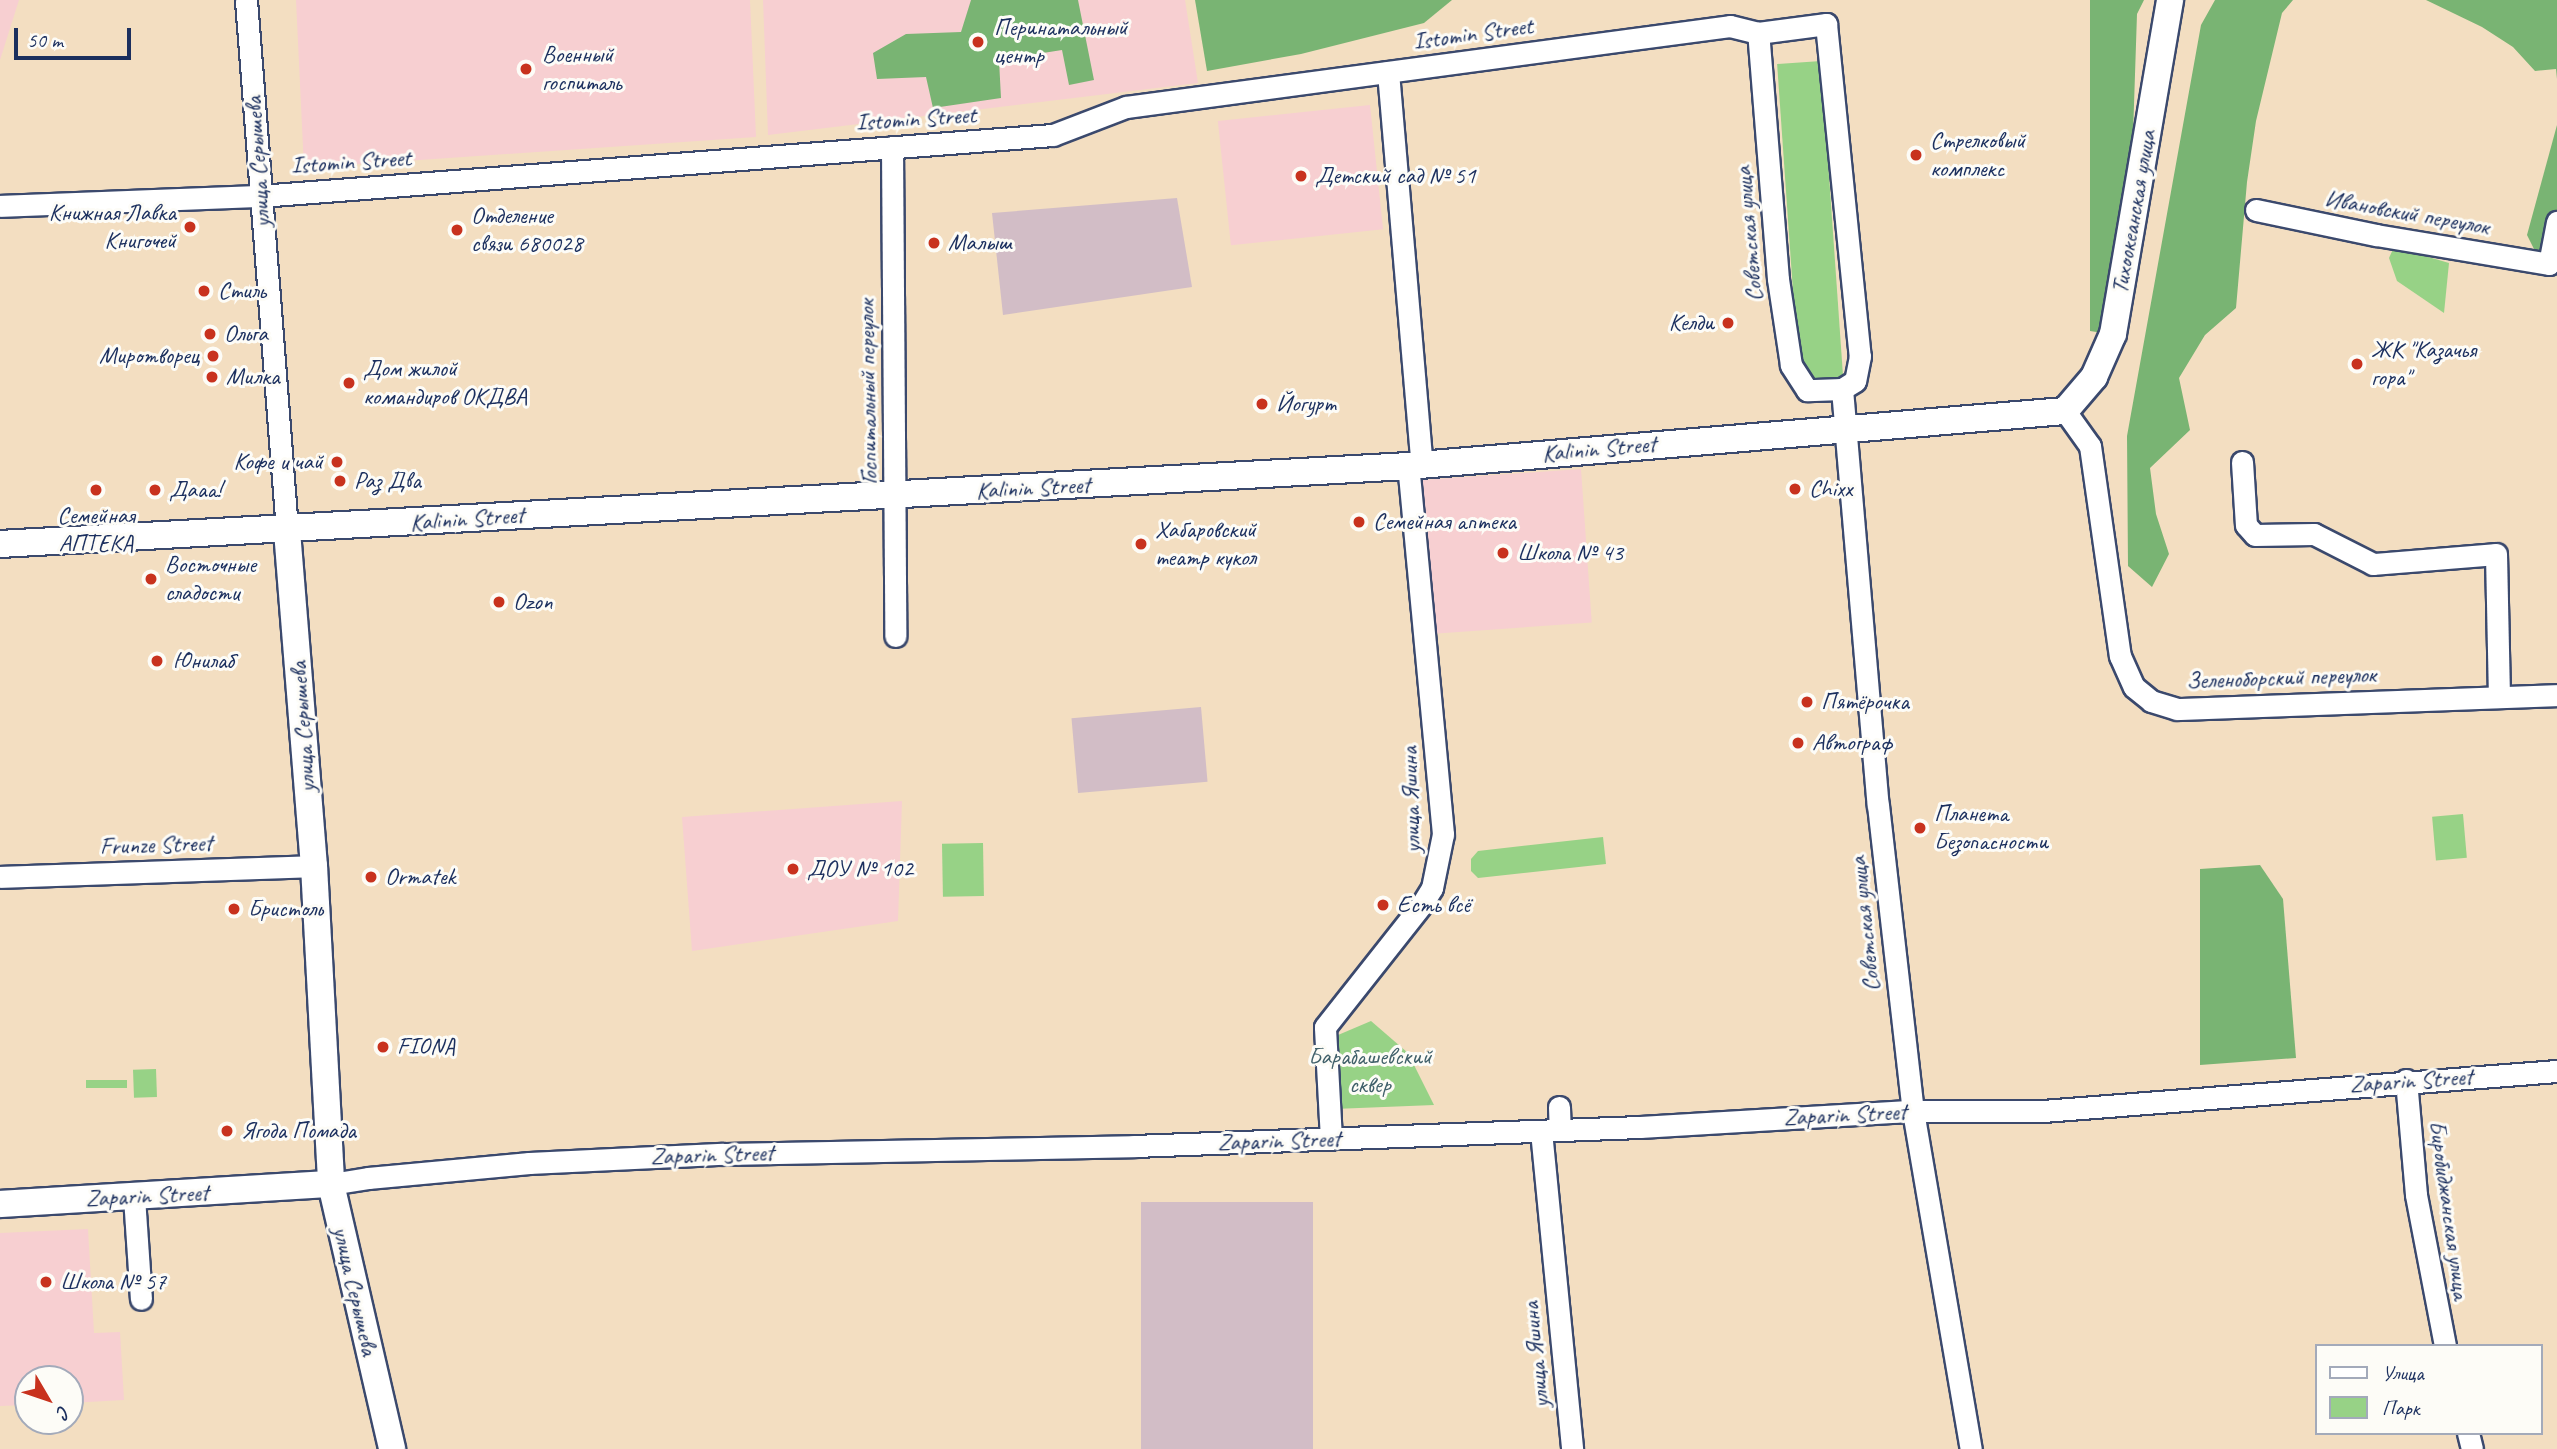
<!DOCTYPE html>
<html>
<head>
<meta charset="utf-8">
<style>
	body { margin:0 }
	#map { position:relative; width:2557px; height:1449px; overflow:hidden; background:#f3dec1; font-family:Caveat,sans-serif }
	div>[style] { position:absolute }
	.built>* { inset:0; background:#f7cfd1; transform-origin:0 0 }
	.industrial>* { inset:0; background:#d2bdc6; transform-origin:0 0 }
	.green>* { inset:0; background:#97d286; transform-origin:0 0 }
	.forest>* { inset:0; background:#79b473 }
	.roads { filter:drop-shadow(2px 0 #3b496d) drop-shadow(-2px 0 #3b496d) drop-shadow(0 2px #3b496d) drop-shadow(0 -2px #3b496d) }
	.minor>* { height:21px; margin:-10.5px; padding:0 10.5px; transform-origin:10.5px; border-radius:10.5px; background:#fff }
	.major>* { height:26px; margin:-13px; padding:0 13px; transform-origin:13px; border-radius:13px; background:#fff }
	.dots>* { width:19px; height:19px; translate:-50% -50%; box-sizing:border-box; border:4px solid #fdfcf7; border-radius:50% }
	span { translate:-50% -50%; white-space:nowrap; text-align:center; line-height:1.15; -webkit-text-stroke:6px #fdfcf7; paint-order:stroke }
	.poi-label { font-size:24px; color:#1b2f5e }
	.left { translate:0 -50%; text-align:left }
	.right { translate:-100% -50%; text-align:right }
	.street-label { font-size:24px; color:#1b2f5e }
	.park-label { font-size:24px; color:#40606a }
	.legend { position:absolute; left:2315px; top:1344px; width:228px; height:91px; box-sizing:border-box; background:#fdfcf7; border:2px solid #a3aaba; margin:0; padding:9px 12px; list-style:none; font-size:21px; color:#1b2f5e }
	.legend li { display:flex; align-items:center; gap:14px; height:35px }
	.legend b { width:35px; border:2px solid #a3aaba }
	.north { position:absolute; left:14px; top:1365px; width:70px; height:70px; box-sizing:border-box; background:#fdfcf7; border:2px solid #a3aaba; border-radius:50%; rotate:129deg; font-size:19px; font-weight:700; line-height:28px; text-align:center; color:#1b2f5e }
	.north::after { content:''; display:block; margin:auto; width:24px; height:32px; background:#c8321e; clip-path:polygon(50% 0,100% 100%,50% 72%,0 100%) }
	.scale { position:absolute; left:14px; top:28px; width:117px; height:32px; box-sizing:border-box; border:4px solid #1b2f5e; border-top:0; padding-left:9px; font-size:21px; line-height:24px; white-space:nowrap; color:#1b2f5e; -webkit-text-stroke:5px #fdfcf7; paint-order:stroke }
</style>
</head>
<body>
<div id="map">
	<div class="built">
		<i style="clip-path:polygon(0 0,19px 0,0 60px)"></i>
		<i style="clip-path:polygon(296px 0,750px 0,756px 137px,304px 168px)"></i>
		<i style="clip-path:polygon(763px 0,1185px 0,1198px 83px,768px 135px)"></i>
		<i style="left:1370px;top:105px;width:125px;height:153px;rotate:84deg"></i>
		<i style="left:1581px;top:469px;width:154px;height:169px;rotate:86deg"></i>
		<i style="clip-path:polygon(902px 801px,898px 921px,692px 951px,682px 817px)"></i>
		<i style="clip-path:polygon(88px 1229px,94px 1333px,120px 1332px,124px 1400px,70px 1403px,70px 1379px,28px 1379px,28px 1405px,0 1406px,0 1233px)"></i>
	</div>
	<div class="industrial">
		<i style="clip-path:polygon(1177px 198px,1192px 287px,1003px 315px,992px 213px)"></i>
		<i style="left:1201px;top:707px;width:75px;height:130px;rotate:85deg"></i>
		<i style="left:1141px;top:1202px;width:172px;height:247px"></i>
	</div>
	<div class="green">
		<i style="left:1821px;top:61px;width:319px;height:44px;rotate:86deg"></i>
		<i style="clip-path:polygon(2394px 247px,2449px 263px,2444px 313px,2397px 281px,2389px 258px)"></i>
		<i style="left:2463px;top:814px;width:44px;height:31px;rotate:85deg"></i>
		<i style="clip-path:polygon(1603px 837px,1606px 864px,1478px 878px,1471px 871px,1471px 859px,1478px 851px)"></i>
		<i style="left:983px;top:843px;width:53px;height:41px;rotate:89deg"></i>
		<i style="clip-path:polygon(1371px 1021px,1408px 1053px,1434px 1105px,1334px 1109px,1331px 1038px)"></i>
		<i style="left:156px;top:1069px;width:28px;height:23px;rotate:88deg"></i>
		<i style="left:127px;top:1080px;width:8px;height:41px;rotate:90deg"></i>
	</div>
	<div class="forest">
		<i style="clip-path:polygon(971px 0,1078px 0,1094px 80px,1069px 85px,1062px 50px,999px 60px,1001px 98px,933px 108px,926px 77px,877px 79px,873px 53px,906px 34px,961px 32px)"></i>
		<i style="clip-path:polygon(1195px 0,1452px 0,1424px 23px,1301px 54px,1207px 71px)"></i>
		<i style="clip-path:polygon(2090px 0,2144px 0,2137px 14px,2133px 135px,2103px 333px,2090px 331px)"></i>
		<i style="clip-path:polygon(2215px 0,2293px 0,2282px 13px,2256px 121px,2247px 182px,2236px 308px,2205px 335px,2179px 378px,2190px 430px,2150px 468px,2156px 514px,2169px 554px,2152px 587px,2128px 566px,2127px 436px,2201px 25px)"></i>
		<i style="clip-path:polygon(2426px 0,2557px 0,2557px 79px,2556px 69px,2535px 71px,2513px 47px,2482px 27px)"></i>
		<i style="clip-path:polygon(2557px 125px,2557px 238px,2537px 255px,2527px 235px)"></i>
		<i style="clip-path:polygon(2260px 865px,2283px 899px,2296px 1058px,2200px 1065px,2200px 869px)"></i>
	</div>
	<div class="roads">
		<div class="minor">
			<i style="left:246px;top:0;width:533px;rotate:85.58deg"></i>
			<i style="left:1388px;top:72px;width:394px;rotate:85.1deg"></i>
			<i style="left:892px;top:147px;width:489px;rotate:89.6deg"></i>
			<i style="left:0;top:206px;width:260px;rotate:-2.2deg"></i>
			<i style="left:260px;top:196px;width:795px;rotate:-4.4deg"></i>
			<i style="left:1053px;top:135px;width:78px;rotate:-21deg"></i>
			<i style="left:1126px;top:107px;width:609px;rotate:-7.64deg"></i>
			<i style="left:1730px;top:26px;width:29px;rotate:14deg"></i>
			<i style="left:1758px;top:33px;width:69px;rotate:-7.5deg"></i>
			<i style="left:1826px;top:24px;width:334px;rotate:84.2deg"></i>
			<i style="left:1860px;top:356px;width:25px;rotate:101deg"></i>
			<i style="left:1855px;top:381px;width:15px;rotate:148deg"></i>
			<i style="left:1842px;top:389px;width:35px;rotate:178deg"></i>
			<i style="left:1807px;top:390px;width:30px;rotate:-123deg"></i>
			<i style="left:1791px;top:365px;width:87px;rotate:-98.6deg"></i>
			<i style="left:1778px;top:279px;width:247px;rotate:-94.6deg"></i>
			<i style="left:2256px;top:210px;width:123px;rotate:11.8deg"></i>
			<i style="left:2376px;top:235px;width:175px;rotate:9.5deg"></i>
			<i style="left:2549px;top:264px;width:43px;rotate:-79.2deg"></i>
			<i style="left:1842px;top:389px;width:418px;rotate:85.1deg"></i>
			<i style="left:1878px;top:805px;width:308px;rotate:83.5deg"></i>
			<i style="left:1913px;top:1111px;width:343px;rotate:80.3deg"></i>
			<i style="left:2065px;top:411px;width:43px;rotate:54.5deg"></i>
			<i style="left:2090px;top:446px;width:212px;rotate:81.9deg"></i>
			<i style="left:2120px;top:656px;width:34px;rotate:66deg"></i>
			<i style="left:2134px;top:687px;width:22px;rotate:39deg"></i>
			<i style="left:2151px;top:701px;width:27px;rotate:17deg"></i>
			<i style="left:2177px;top:709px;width:380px;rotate:-2.1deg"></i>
			<i style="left:2242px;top:462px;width:63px;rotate:86.4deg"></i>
			<i style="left:2246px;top:525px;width:13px;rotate:48deg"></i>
			<i style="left:2255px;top:535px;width:59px;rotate:-1deg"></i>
			<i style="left:2314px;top:534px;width:66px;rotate:27deg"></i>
			<i style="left:2373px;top:564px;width:123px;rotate:-4.6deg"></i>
			<i style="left:2496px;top:554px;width:143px;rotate:88.8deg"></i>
			<i style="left:0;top:877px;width:314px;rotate:-2deg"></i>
			<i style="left:2406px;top:1080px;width:115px;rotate:85deg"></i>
			<i style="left:2416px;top:1195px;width:154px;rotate:79.1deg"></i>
			<i style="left:1559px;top:1107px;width:23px;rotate:88deg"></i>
			<i style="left:1541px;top:1131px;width:320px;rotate:84.4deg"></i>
			<i style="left:1331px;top:1139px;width:112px;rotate:-93.1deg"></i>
			<i style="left:1325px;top:1027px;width:157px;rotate:-51.7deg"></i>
			<i style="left:1422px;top:904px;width:19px;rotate:-58deg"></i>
			<i style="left:1432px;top:888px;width:55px;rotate:-78.5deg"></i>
			<i style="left:1443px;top:834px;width:370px;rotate:-95.4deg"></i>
			<i style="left:331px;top:1184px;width:37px;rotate:-9deg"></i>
			<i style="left:368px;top:1178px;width:162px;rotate:-5.3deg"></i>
			<i style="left:529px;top:1163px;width:194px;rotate:-2.7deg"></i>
			<i style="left:723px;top:1154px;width:411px;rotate:-1.1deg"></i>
			<i style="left:1134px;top:1146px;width:506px;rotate:-2.15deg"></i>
			<i style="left:1640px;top:1127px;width:273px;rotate:-3.4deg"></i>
			<i style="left:1913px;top:1111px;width:130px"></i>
			<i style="left:2043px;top:1111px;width:516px;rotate:-4.45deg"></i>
			<i style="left:134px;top:1197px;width:102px;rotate:86.1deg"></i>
			<i style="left:2468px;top:1433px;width:16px;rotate:76deg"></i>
		</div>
		<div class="major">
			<i style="left:287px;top:531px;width:336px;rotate:85.4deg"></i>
			<i style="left:314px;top:866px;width:318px;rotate:86.9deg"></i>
			<i style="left:331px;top:1184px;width:272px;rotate:77deg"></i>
			<i style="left:0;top:544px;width:1410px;rotate:-3.17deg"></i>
			<i style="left:1408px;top:466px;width:659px;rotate:-4.79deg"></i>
			<i style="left:2065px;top:411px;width:45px;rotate:-49.5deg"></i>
			<i style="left:2094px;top:377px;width:47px;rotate:-66.2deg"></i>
			<i style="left:2113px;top:334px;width:339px;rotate:-80.3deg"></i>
			<i style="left:0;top:1204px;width:332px;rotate:-3.5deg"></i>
		</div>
	</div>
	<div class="dots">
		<i style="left:978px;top:42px;background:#c8321e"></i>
		<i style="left:526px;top:69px;background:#c8321e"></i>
		<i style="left:1916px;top:155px;background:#c8321e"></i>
		<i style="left:1301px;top:176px;background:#c8321e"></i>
		<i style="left:190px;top:227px;background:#c8321e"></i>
		<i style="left:457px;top:230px;background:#c8321e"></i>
		<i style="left:934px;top:243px;background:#c8321e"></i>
		<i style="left:204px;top:291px;background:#c8321e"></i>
		<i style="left:1728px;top:323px;background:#c8321e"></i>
		<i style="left:210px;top:334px;background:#c8321e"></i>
		<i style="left:213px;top:356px;background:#c8321e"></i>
		<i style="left:2357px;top:364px;background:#c8321e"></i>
		<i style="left:212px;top:377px;background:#c8321e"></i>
		<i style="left:349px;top:383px;background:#c8321e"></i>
		<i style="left:1262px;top:404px;background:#c8321e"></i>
		<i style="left:337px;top:462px;background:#c8321e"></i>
		<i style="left:340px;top:481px;background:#c8321e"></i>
		<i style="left:1795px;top:489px;background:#c8321e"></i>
		<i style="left:96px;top:490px;background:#c8321e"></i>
		<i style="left:155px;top:490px;background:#c8321e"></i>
		<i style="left:1359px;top:522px;background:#c8321e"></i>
		<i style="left:1141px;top:544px;background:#c8321e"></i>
		<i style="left:1503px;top:553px;background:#c8321e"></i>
		<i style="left:151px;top:579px;background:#c8321e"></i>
		<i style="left:499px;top:602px;background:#c8321e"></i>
		<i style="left:157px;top:661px;background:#c8321e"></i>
		<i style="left:1807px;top:702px;background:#c8321e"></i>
		<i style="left:1798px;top:743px;background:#c8321e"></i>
		<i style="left:1920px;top:828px;background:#c8321e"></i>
		<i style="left:793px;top:869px;background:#c8321e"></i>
		<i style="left:371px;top:877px;background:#c8321e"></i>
		<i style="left:1383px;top:905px;background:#c8321e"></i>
		<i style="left:234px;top:909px;background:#c8321e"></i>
		<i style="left:383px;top:1047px;background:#c8321e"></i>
		<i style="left:227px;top:1131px;background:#c8321e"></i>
		<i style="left:46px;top:1282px;background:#c8321e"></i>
	</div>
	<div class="poi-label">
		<span class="left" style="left:994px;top:42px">Перинатальный<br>центр</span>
		<span class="left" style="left:542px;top:69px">Военный<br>госпиталь</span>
		<span class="left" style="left:1930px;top:155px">Стрелковый<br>комплекс</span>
		<span class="left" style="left:1315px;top:176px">Детский сад № 51</span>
		<span class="right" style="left:176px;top:227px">Книжная Лавка<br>Книгочей</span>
		<span class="left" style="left:471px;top:230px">Отделение<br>связи 680028</span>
		<span class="left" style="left:948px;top:243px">Малыш</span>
		<span class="left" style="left:218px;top:291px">Стиль</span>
		<span class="right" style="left:1714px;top:323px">Келди</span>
		<span class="left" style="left:224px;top:334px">Ольга</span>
		<span class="left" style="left:2371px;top:364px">ЖК "Казачья<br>гора"</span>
		<span class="right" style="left:199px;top:356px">Миротворец</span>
		<span class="left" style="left:363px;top:383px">Дом жилой<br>командиров ОКДВА</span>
		<span class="left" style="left:226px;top:377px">Милка</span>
		<span class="left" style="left:1276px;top:404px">Йогурт</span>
		<span class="right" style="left:323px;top:462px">Кофе и чай</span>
		<span class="left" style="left:354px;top:481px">Раз Два</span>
		<span class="left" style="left:1809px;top:489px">Chixx</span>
		<span class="left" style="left:169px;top:490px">Дааа!</span>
		<span style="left:96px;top:530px">Семейная<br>АПТЕКА</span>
		<span class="left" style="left:1373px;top:522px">Семейная аптека</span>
		<span class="left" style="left:1155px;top:544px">Хабаровский<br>театр кукол</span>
		<span class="left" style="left:1517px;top:553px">Школа № 43</span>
		<span class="left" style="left:165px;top:579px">Восточные<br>сладости</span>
		<span class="left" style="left:513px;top:602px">Ozon</span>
		<span class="left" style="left:173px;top:661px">Юнилаб</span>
		<span class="left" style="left:1821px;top:702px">Пятёрочка</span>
		<span class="left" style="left:1812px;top:743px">Автограф</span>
		<span class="left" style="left:1934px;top:828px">Планета<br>Безопасности</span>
		<span class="left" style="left:807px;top:869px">ДОУ № 102</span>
		<span class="left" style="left:385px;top:877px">Ormatek</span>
		<span class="left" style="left:1397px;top:905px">Есть всё</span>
		<span class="left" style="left:248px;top:909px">Бристоль</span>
		<span class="left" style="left:397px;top:1047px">FIONA</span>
		<span class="left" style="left:241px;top:1131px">Ягода Помада</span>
		<span class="left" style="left:60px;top:1282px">Школа № 57</span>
	</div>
	<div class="street-label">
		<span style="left:1473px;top:34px;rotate:-8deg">Istomin Street</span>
		<span style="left:916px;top:119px;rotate:-4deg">Istomin Street</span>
		<span style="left:258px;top:162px;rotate:-94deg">улица Серышева</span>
		<span style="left:351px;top:162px;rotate:-4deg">Istomin Street</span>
		<span style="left:2134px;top:212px;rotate:-80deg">Тихоокеанская улица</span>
		<span style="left:2407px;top:213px;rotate:10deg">Ивановский переулок</span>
		<span style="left:1749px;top:234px;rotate:-95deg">Советская улица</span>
		<span style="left:868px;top:392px;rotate:-91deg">Госпитальный переулок</span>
		<span style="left:1599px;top:449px;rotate:-5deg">Kalinin Street</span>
		<span style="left:1033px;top:488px;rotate:-3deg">Kalinin Street</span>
		<span style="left:467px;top:519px;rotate:-4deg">Kalinin Street</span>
		<span style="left:2281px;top:678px;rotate:-2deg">Зеленоборский переулок</span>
		<span style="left:303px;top:727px;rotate:-94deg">улица Серышева</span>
		<span style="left:1411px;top:800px;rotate:-92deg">улица Яшина</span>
		<span style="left:156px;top:845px;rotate:-2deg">Frunze Street</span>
		<span style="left:1865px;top:924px;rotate:-96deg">Советская улица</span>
		<span style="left:2411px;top:1081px;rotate:-4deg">Zaparin Street</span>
		<span style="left:1845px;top:1115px;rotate:-3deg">Zaparin Street</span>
		<span style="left:1279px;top:1141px;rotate:-2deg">Zaparin Street</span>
		<span style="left:712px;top:1155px;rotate:-2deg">Zaparin Street</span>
		<span style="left:147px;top:1196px;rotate:-3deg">Zaparin Street</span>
		<span style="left:2449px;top:1210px;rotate:82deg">Биробиджанская улица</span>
		<span style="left:355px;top:1291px;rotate:77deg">улица Серышева</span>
		<span style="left:1536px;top:1355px;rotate:-96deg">улица Яшина</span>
	</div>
	<div class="park-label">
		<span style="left:1370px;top:1071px">Барабашевский<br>сквер</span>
	</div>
	<ul class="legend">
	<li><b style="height:9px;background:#fff"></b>Улица</li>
	<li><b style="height:19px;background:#97d286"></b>Парк</li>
	</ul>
	<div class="north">С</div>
	<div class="scale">50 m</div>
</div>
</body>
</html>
